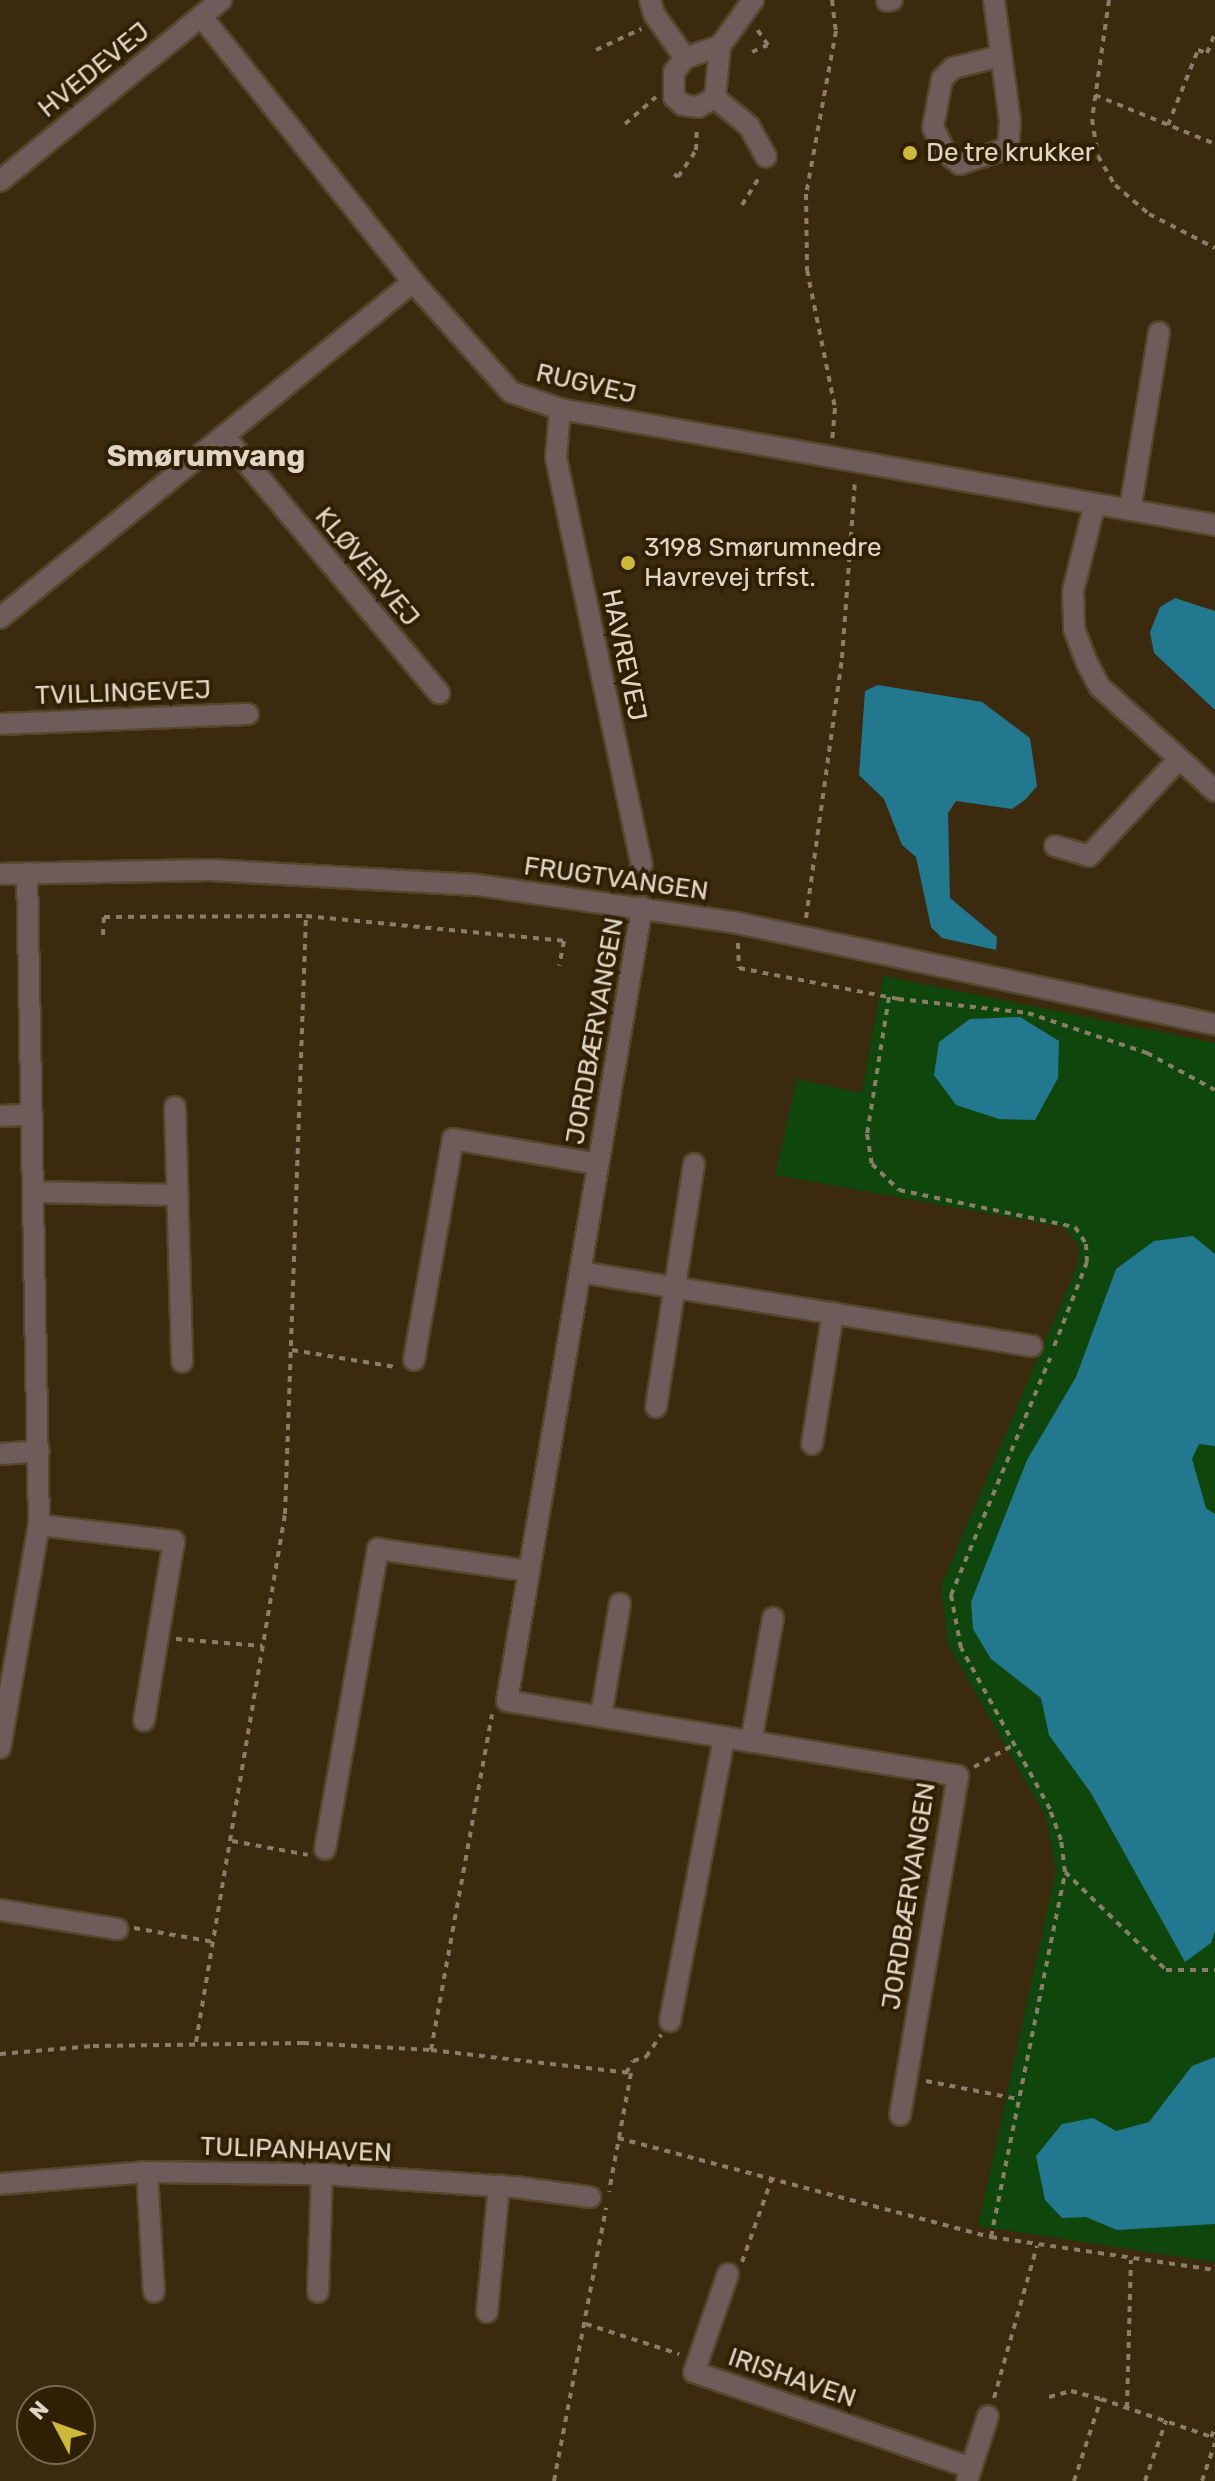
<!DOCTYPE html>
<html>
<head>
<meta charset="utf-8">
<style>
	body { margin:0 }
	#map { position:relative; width:1215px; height:2481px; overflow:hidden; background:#3b2a0d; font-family:Rubik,sans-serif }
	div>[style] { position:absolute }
	.green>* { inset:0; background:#0f460b }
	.water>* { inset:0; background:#22798f }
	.path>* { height:4px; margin-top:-2px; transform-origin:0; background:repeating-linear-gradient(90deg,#8b7d67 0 6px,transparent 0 12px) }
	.roads { filter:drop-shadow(2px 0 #56462b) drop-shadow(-2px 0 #56462b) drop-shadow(0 2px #56462b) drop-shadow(0 -2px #56462b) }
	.minor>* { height:20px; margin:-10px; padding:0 10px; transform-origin:10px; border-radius:10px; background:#6d5c5a }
	.dots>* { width:22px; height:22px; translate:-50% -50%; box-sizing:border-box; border:4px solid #302003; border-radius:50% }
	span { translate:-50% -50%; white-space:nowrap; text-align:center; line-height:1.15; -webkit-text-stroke:8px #302003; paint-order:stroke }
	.street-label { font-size:26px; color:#e1d6c6 }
	.poi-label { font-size:26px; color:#e1d6c6 }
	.left { translate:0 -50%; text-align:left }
	.quarter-label { font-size:30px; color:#e1d6c6; font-weight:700 }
	.north { position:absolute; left:16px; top:2385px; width:80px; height:80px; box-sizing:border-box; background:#302003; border:2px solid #776951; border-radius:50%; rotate:311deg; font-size:22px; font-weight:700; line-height:32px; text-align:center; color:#e1d6c6 }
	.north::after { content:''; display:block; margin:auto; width:28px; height:36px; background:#ceb837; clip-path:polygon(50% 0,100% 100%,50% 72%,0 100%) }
</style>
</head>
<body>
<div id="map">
	<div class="green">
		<i style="clip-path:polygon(883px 976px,1215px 1043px,1215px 2262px,978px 2226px,1056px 1870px,1046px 1817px,948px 1644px,941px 1586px,1078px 1264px,1079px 1245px,1064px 1227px,775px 1175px,797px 1079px,862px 1093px)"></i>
	</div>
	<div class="water">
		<i style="clip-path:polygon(1175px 598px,1215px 611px,1215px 710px,1154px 653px,1150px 632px,1160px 607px)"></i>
		<i style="clip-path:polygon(878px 685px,982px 702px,1030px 738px,1037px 786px,1026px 799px,1012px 809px,956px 801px,948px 813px,950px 898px,997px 937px,996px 950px,942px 938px,931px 927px,916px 857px,902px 845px,884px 799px,859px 775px,865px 691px)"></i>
		<i style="clip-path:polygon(1020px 1017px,1059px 1041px,1058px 1078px,1035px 1120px,999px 1119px,956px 1105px,934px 1075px,939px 1042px,970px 1019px)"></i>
		<i style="clip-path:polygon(1193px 1236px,1215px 1254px,1215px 1446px,1199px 1444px,1192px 1459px,1206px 1508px,1215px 1514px,1215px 1931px,1211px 1943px,1185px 1962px,1091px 1793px,1049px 1735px,1041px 1698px,991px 1659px,973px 1629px,971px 1602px,1027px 1460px,1076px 1377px,1116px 1269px,1154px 1241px)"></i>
		<i style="clip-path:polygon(1215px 2057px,1215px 2224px,1117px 2230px,1086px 2217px,1062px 2218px,1045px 2200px,1036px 2156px,1062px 2124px,1093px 2118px,1116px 2131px,1149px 2122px,1192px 2066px)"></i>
	</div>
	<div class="path">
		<i style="left:832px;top:0;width:31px;rotate:83deg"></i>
		<i style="left:836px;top:31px;width:166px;rotate:100.4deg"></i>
		<i style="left:806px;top:194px;width:76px;rotate:89.2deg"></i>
		<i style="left:807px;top:270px;width:141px;rotate:78.5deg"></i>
		<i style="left:835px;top:408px;width:32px;rotate:95deg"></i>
		<i style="left:1109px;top:0;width:120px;rotate:98.1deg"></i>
		<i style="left:1092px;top:119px;width:37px;rotate:81deg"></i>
		<i style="left:1098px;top:156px;width:34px;rotate:60deg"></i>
		<i style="left:1115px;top:185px;width:45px;rotate:40.5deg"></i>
		<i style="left:1149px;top:214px;width:74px;rotate:27.3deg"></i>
		<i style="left:596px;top:50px;width:50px;rotate:-25deg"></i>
		<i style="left:752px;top:52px;width:17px;rotate:-24deg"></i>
		<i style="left:768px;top:45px;width:19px;rotate:-125deg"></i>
		<i style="left:1095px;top:95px;width:130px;rotate:22.2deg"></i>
		<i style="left:625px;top:124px;width:41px;rotate:-41.1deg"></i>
		<i style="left:1168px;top:125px;width:81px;rotate:-68.2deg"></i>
		<i style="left:1198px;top:50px;width:9px;rotate:18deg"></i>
		<i style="left:1207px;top:53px;width:22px;rotate:-68deg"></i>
		<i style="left:674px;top:174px;width:5px;rotate:37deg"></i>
		<i style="left:678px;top:177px;width:32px;rotate:-56deg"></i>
		<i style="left:696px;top:150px;width:24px;rotate:-88deg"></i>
		<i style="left:742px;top:205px;width:34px;rotate:-58deg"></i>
		<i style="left:806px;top:918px;width:262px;rotate:-82.1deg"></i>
		<i style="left:842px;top:658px;width:176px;rotate:-85.8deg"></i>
		<i style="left:103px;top:935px;width:18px;rotate:-87deg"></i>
		<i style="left:104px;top:917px;width:202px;rotate:-0.3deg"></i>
		<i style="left:306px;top:916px;width:259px;rotate:5.5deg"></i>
		<i style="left:564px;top:941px;width:25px;rotate:101deg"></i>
		<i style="left:738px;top:943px;width:25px;rotate:88deg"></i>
		<i style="left:739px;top:968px;width:162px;rotate:11deg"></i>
		<i style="left:898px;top:999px;width:131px;rotate:6.1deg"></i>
		<i style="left:1028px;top:1013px;width:126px;rotate:18.6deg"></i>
		<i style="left:1147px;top:1053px;width:77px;rotate:28.6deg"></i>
		<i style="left:889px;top:997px;width:139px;rotate:99.1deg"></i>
		<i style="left:867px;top:1134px;width:30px;rotate:81deg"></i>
		<i style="left:872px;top:1164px;width:37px;rotate:44deg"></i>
		<i style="left:899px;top:1190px;width:180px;rotate:11.9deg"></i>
		<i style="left:1075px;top:1227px;width:20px;rotate:57deg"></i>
		<i style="left:1086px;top:1244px;width:18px;rotate:87deg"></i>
		<i style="left:1087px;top:1262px;width:93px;rotate:111.3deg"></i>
		<i style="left:292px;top:1350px;width:105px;rotate:9.3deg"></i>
		<i style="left:176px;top:1639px;width:87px;rotate:4.6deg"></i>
		<i style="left:974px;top:1767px;width:47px;rotate:-29.3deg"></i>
		<i style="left:232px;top:1841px;width:77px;rotate:10.4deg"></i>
		<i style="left:1065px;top:1872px;width:141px;rotate:44.1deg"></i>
		<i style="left:1166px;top:1970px;width:49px"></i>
		<i style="left:134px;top:1928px;width:81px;rotate:9.9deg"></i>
		<i style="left:196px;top:2042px;width:535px;rotate:-80.43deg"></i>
		<i style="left:285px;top:1514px;width:598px;rotate:-87.99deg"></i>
		<i style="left:431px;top:2050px;width:341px;rotate:-79.7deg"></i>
		<i style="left:0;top:2054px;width:93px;rotate:-4.9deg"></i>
		<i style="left:93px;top:2046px;width:210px;rotate:-0.8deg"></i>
		<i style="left:303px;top:2043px;width:128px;rotate:3.1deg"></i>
		<i style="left:431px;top:2050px;width:201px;rotate:6.6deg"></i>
		<i style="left:631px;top:2073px;width:121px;rotate:100.5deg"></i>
		<i style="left:626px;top:2073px;width:14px;rotate:-60deg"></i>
		<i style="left:633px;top:2061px;width:14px;rotate:-17deg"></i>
		<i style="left:646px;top:2057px;width:27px;rotate:-56deg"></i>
		<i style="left:926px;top:2081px;width:94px;rotate:11.1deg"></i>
		<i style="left:618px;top:2138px;width:386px;rotate:14.9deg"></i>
		<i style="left:991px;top:2237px;width:226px;rotate:8.4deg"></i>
		<i style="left:991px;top:2237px;width:372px;rotate:-78.5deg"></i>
		<i style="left:1065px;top:1872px;width:32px;rotate:-97deg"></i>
		<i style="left:1061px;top:1840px;width:33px;rotate:-110deg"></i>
		<i style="left:1050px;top:1809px;width:184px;rotate:-118.9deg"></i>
		<i style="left:961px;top:1648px;width:54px;rotate:-100.7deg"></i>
		<i style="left:951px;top:1595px;width:257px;rotate:-67.3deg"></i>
		<i style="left:742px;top:2262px;width:89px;rotate:-70.3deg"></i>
		<i style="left:586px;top:2324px;width:98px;rotate:17.9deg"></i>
		<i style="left:1049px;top:2397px;width:23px;rotate:-15deg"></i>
		<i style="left:1071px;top:2391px;width:31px;rotate:15deg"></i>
		<i style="left:994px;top:2398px;width:158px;rotate:-74.2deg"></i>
		<i style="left:1127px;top:2408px;width:148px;rotate:-88.5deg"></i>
		<i style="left:1211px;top:2437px;width:9px;rotate:-63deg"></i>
		<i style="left:554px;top:2481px;width:278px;rotate:-79.2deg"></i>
		<i style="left:1074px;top:2481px;width:86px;rotate:-71.8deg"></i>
		<i style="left:1101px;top:2399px;width:120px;rotate:18.9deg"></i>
		<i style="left:1145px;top:2481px;width:64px;rotate:-70.7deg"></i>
		<i style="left:1202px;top:2481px;width:40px;rotate:-71.1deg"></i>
	</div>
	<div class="roads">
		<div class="minor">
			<i style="left:650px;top:0;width:15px;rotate:74deg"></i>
			<i style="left:654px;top:14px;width:54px;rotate:54.8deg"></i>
			<i style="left:994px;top:0;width:122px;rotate:82.5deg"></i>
			<i style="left:1010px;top:121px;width:27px;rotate:94deg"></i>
			<i style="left:1008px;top:148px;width:51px;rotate:161.6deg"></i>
			<i style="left:960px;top:164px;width:19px;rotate:-141deg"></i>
			<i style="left:945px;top:152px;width:28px;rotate:-116deg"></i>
			<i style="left:933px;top:127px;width:49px;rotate:-79.4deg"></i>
			<i style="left:942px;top:79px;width:16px;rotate:-45deg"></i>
			<i style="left:953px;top:68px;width:49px;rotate:-14deg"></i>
			<i style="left:887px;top:1px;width:5px;rotate:-11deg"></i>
			<i style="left:201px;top:16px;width:340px;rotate:51.4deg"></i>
			<i style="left:413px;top:282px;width:147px;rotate:48.3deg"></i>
			<i style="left:511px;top:392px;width:52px;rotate:19.1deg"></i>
			<i style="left:560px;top:409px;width:665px;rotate:10.04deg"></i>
			<i style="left:720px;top:46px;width:37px;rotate:161deg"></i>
			<i style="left:685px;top:58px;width:18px;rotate:128deg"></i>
			<i style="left:674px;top:72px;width:25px;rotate:90deg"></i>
			<i style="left:674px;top:97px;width:12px;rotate:42deg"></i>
			<i style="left:683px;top:105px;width:15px;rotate:8deg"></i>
			<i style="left:698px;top:107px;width:19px;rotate:-28deg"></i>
			<i style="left:715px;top:98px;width:52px;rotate:-84.5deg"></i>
			<i style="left:720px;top:46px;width:57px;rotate:-54.3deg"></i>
			<i style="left:715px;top:98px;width:44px;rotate:39.5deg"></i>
			<i style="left:749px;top:126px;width:35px;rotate:61deg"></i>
			<i style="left:0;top:181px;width:286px;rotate:-39.3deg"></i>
			<i style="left:560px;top:409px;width:49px;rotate:94.7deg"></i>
			<i style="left:556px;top:458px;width:416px;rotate:78.1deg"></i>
			<i style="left:225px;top:437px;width:334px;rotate:50.1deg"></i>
			<i style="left:1094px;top:507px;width:87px;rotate:104deg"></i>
			<i style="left:1073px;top:591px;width:38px;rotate:88deg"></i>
			<i style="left:1074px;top:629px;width:36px;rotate:69deg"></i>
			<i style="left:1087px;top:663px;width:27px;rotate:62deg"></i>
			<i style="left:1100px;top:687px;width:155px;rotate:42.1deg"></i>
			<i style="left:1130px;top:510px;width:180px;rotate:-80.7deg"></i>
			<i style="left:0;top:618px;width:532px;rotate:-39.13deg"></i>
			<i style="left:0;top:724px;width:248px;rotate:-2.3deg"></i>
			<i style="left:1055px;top:846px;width:35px;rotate:16deg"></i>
			<i style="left:1089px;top:856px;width:132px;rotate:-47.1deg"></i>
			<i style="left:0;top:874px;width:210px;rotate:-1.1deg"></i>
			<i style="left:210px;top:870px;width:268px;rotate:3.2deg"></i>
			<i style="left:478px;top:885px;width:263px;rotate:8.3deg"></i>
			<i style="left:738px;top:923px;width:488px;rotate:12deg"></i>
			<i style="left:642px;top:907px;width:805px;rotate:99.65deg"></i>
			<i style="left:507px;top:1701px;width:457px;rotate:9.4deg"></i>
			<i style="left:958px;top:1776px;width:344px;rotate:99.7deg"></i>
			<i style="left:175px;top:1107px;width:255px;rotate:88.4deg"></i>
			<i style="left:0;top:1116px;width:32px;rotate:-2deg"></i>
			<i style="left:34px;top:1192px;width:143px;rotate:1.2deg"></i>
			<i style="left:580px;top:1272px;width:458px;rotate:9.3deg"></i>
			<i style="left:414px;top:1360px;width:224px;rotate:-80deg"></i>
			<i style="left:453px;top:1139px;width:147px;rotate:9.8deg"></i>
			<i style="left:656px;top:1407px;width:246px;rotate:-81.1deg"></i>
			<i style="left:812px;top:1444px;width:133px;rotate:-80.9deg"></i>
			<i style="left:0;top:1454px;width:39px;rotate:-4deg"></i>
			<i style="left:39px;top:1525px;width:136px;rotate:6.8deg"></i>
			<i style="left:174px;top:1541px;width:182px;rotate:99.5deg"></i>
			<i style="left:601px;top:1716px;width:114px;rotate:-80.4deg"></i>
			<i style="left:751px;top:1742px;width:126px;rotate:-79.9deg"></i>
			<i style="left:0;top:1748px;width:226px;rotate:-80.1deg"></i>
			<i style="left:39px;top:1525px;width:652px;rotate:-91.05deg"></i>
			<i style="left:325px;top:1849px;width:305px;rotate:-80deg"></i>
			<i style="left:378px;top:1549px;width:153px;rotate:8.3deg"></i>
			<i style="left:0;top:1910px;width:119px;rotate:9.2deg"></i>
			<i style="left:670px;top:2021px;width:289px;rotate:-79.2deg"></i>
			<i style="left:147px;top:2172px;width:120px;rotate:86.7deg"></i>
			<i style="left:0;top:2184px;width:147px;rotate:-4.7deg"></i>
			<i style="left:147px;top:2172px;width:175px;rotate:0.7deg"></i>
			<i style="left:322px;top:2174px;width:193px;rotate:3.9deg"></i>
			<i style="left:515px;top:2187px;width:76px;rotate:7.6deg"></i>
			<i style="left:728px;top:2274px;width:104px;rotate:109.1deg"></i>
			<i style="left:694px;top:2372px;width:293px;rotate:19.1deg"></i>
			<i style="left:318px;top:2292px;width:118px;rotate:-88.1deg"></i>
			<i style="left:487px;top:2312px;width:127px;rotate:-84.6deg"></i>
			<i style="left:967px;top:2481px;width:68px;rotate:-72.1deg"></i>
		</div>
	</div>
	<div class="dots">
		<i style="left:910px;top:153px;background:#ceb837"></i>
		<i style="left:628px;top:563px;background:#ceb837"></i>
	</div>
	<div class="street-label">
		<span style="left:94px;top:70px;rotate:-39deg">HVEDEVEJ</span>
		<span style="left:586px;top:384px;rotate:13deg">RUGVEJ</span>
		<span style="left:367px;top:567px;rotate:50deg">KLØVERVEJ</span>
		<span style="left:624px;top:655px;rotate:78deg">HAVREVEJ</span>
		<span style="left:123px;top:693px;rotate:-2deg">TVILLINGEVEJ</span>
		<span style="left:616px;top:879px;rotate:8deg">FRUGTVANGEN</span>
		<span style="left:595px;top:1031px;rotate:-80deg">JORDBÆRVANGEN</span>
		<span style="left:909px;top:1896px;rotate:-81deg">JORDBÆRVANGEN</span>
		<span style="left:296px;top:2150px;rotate:2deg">TULIPANHAVEN</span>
		<span style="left:792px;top:2378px;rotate:19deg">IRISHAVEN</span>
	</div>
	<div class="poi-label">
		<span class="left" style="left:926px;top:153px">De tre krukker</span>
		<span class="left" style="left:644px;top:563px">3198 Smørumnedre<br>Havrevej trfst.</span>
	</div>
	<div class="quarter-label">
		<span style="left:206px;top:456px">Smørumvang</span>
	</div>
	<div class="north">N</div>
</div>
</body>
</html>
